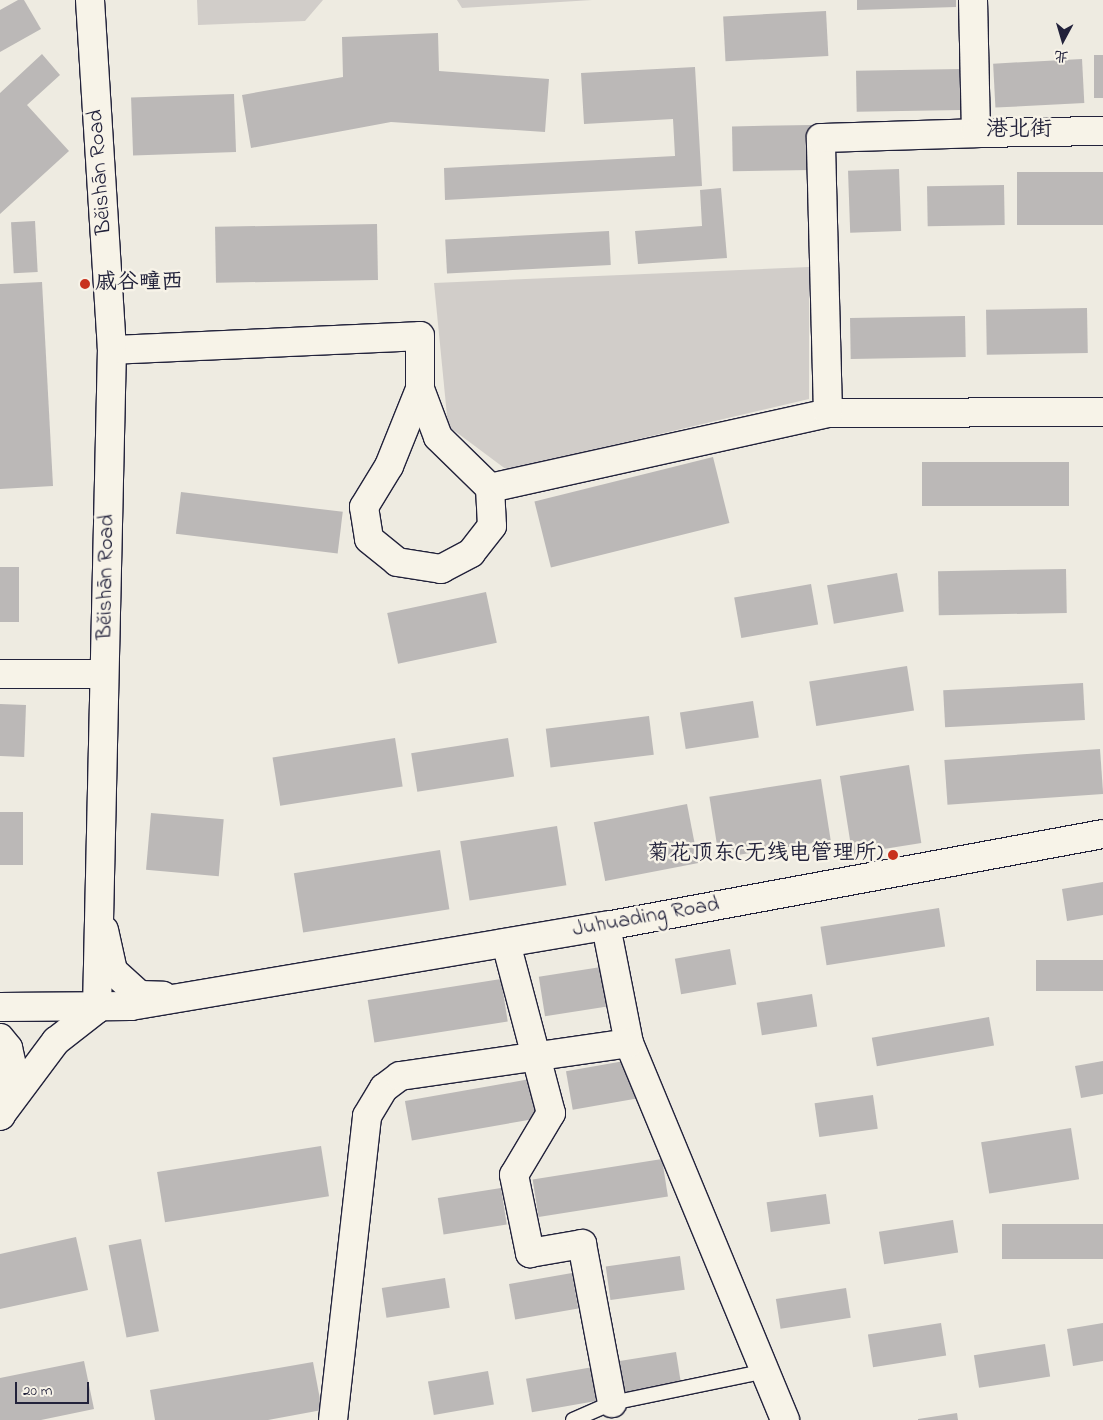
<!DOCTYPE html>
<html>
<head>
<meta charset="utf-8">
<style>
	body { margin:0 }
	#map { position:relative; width:1103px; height:1420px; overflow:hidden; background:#eeebe1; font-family:"Indie Flower","LXGW WenKai TC",sans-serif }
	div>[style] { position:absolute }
	.green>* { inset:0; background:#d1cdc9 }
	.building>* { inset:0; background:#bbb8b7; transform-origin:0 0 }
	.roads { filter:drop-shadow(1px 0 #22223b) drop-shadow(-1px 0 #22223b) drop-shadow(0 1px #22223b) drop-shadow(0 -1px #22223b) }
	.service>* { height:14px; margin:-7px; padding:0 7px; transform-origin:7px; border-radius:7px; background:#f7f3e8 }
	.minor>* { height:28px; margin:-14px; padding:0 14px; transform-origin:14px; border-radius:14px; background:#f7f3e8 }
	.tertiary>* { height:28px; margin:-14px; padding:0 14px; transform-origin:14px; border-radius:14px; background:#f7f3e8 }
	.primary>* { height:28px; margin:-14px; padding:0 14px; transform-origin:14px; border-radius:14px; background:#f7f3e8 }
	.dots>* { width:14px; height:14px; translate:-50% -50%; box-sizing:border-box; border:2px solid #f7f3e8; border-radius:50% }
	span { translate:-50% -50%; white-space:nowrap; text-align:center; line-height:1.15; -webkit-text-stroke:5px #f7f3e8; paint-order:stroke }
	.street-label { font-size:22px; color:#22223b }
	.poi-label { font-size:22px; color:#22223b }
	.left { translate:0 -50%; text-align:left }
	.right { translate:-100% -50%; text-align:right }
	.north { position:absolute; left:1038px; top:15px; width:50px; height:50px; -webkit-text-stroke:4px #f7f3e8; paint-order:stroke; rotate:186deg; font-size:14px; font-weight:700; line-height:20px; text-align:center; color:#22223b }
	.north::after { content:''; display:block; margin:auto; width:18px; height:22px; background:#22223b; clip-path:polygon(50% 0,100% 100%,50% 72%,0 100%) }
	.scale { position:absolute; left:15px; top:1382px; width:74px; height:22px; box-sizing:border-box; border:2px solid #22223b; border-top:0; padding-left:6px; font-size:15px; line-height:18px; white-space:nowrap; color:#22223b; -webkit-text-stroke:4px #f7f3e8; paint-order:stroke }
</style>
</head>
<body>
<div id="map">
	<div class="green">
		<i style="clip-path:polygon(197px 0,323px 0,305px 21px,198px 25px)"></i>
		<i style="clip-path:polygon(457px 0,592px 0,462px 8px)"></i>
		<i style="clip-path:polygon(809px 267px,809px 399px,507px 470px,448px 426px,434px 283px)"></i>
	</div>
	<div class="building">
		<i style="clip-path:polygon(18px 0,24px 0,41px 29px,0 52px,0 10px)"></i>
		<i style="clip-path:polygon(857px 0,956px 0,956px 7px,857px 10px)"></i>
		<i style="left:826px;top:11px;width:45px;height:103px;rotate:87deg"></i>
		<i style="clip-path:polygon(438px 33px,439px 71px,549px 79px,545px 132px,391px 122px,251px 148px,242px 95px,343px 77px,342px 37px)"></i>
		<i style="clip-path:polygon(42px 54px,60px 75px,27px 105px,69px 151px,0 214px,0 93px)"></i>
		<i style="left:1103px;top:55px;width:43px;height:9px;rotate:90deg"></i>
		<i style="left:1082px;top:59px;width:44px;height:89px;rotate:87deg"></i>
		<i style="clip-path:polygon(695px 67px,702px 186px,445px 200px,444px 168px,675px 156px,673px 119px,584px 124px,581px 73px)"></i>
		<i style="left:961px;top:69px;width:41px;height:105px;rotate:89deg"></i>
		<i style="left:234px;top:94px;width:58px;height:103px;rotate:88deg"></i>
		<i style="left:811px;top:125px;width:45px;height:79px;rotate:89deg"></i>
		<i style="left:899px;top:169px;width:62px;height:51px;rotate:88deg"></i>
		<i style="left:1103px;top:172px;width:53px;height:86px;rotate:90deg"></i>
		<i style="left:1004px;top:185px;width:40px;height:77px;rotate:89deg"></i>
		<i style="clip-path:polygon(721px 188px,727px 258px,638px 264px,635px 231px,702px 226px,700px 190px)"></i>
		<i style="left:35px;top:221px;width:51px;height:24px;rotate:87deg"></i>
		<i style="left:377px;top:224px;width:56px;height:162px;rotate:89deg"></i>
		<i style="left:609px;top:231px;width:34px;height:164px;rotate:87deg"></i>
		<i style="clip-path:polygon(42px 282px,53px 486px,0 489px,0 284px)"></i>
		<i style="left:1087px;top:308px;width:45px;height:101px;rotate:89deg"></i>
		<i style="left:965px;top:316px;width:41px;height:115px;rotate:89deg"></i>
		<i style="left:713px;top:457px;width:68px;height:184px;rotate:76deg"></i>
		<i style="left:1069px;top:462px;width:44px;height:147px;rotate:90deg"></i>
		<i style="left:181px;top:492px;width:163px;height:42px;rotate:7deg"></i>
		<i style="left:0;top:567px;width:19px;height:55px"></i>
		<i style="left:1066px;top:569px;width:44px;height:128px;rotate:89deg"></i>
		<i style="left:897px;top:573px;width:39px;height:71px;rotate:80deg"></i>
		<i style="left:811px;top:584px;width:41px;height:78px;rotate:80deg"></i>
		<i style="left:486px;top:592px;width:52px;height:101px;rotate:78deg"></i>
		<i style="left:907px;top:666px;width:45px;height:99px;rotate:81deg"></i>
		<i style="left:1083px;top:683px;width:37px;height:140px;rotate:87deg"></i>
		<i style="left:753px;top:701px;width:37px;height:74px;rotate:81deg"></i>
		<i style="left:0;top:704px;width:26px;height:52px;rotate:2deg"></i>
		<i style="left:649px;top:716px;width:39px;height:104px;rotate:83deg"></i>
		<i style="left:395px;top:738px;width:49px;height:124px;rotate:81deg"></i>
		<i style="left:508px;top:738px;width:39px;height:98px;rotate:81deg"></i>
		<i style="left:1100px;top:749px;width:45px;height:156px;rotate:86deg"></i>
		<i style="left:909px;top:765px;width:79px;height:70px;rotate:81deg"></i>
		<i style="left:821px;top:779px;width:62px;height:113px;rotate:81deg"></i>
		<i style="left:687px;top:804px;width:60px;height:95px;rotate:79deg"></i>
		<i style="left:0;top:812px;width:23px;height:53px"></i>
		<i style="left:151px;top:813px;width:73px;height:57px;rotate:5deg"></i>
		<i style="left:557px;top:826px;width:60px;height:98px;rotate:81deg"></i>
		<i style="left:440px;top:850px;width:60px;height:148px;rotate:81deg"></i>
		<i style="clip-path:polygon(1103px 882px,1103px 915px,1067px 921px,1062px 889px)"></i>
		<i style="left:939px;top:908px;width:39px;height:120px;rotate:81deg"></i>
		<i style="left:730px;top:949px;width:36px;height:56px;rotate:80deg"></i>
		<i style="left:1103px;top:960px;width:31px;height:67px;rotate:90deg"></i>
		<i style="left:601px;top:967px;width:40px;height:63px;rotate:81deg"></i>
		<i style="left:501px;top:979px;width:43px;height:135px;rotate:81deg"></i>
		<i style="left:812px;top:994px;width:33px;height:56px;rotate:81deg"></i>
		<i style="left:989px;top:1017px;width:29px;height:119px;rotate:80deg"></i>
		<i style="left:630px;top:1060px;width:39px;height:65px;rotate:80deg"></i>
		<i style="clip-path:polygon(1103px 1061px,1103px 1094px,1081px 1098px,1075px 1066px)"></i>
		<i style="left:530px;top:1079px;width:40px;height:127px;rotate:80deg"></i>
		<i style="left:873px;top:1095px;width:34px;height:59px;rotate:82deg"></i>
		<i style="left:1071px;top:1128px;width:52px;height:91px;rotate:81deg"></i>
		<i style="left:321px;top:1146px;width:51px;height:166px;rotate:81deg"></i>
		<i style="left:662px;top:1159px;width:38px;height:131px;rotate:81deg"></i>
		<i style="left:501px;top:1188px;width:37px;height:64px;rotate:81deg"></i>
		<i style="left:826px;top:1194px;width:30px;height:60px;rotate:82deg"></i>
		<i style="left:953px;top:1220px;width:33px;height:75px;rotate:81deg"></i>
		<i style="left:1103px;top:1224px;width:35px;height:101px;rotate:90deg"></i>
		<i style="clip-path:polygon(76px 1237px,88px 1290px,0 1309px,0 1254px)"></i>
		<i style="left:141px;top:1239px;width:94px;height:33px;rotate:79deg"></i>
		<i style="left:680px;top:1256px;width:34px;height:75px;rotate:82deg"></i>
		<i style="left:572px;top:1273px;width:36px;height:64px;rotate:80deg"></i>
		<i style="left:445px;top:1278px;width:30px;height:64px;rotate:81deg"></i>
		<i style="left:846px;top:1288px;width:30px;height:71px;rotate:81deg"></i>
		<i style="left:941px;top:1323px;width:33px;height:74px;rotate:81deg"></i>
		<i style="clip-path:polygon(1103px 1323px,1103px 1361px,1073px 1366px,1067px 1329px)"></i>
		<i style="left:1045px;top:1344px;width:33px;height:72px;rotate:81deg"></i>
		<i style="left:676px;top:1352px;width:32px;height:57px;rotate:81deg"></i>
		<i style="clip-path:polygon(84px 1361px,94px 1409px,41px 1420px,0 1420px,0 1378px)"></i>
		<i style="clip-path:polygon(313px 1362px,322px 1410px,268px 1420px,155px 1420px,150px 1390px)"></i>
		<i style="left:593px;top:1367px;width:34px;height:68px;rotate:80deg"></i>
		<i style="left:488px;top:1371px;width:34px;height:61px;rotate:80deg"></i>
		<i style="clip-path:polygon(957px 1413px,958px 1420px,918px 1420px,918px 1419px)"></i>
	</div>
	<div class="roads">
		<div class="service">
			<i style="left:573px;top:1420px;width:43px;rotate:-23.6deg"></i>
			<i style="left:612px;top:1403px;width:153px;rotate:-11.7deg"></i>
		</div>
		<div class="minor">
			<i style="left:112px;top:350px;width:308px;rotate:-2.6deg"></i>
			<i style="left:420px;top:336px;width:53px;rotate:90deg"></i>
			<i style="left:420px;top:389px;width:83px;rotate:111.9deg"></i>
			<i style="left:389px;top:466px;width:48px;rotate:121.4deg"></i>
			<i style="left:364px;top:507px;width:32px;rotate:81deg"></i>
			<i style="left:369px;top:539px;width:36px;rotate:39deg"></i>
			<i style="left:397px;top:562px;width:45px;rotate:9deg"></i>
			<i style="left:441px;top:569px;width:34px;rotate:-28deg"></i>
			<i style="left:471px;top:553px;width:34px;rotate:-52deg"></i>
			<i style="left:492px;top:526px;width:38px;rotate:-93deg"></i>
			<i style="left:490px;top:488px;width:346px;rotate:-12.5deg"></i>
			<i style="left:828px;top:413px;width:275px;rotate:-0.2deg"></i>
			<i style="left:420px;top:389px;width:51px;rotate:69.4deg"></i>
			<i style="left:438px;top:437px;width:73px;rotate:44.4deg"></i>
			<i style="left:828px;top:413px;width:275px;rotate:-91.5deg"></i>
			<i style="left:821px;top:138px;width:155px;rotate:-1.8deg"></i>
			<i style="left:0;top:674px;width:104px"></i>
			<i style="left:606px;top:926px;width:119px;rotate:78.9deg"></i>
			<i style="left:629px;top:1043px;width:408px;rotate:67.5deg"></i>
			<i style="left:506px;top:943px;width:176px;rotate:75.2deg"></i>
			<i style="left:551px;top:1113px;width:72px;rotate:120.8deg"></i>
			<i style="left:514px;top:1175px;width:80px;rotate:78.4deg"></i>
			<i style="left:530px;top:1253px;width:53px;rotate:-9.8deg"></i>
			<i style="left:582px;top:1244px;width:162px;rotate:79.3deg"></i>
			<i style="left:333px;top:1420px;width:306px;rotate:-83.6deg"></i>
			<i style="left:367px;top:1116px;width:33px;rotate:-59deg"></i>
			<i style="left:384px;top:1088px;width:20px;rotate:-37deg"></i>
			<i style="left:400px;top:1076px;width:231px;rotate:-8.2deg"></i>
		</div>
		<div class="tertiary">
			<i style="left:973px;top:0;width:133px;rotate:88.7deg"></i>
			<i style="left:976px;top:133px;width:127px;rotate:-0.9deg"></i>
			<i style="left:104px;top:930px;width:42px;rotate:77.6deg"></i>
			<i style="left:113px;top:971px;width:36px;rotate:42deg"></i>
			<i style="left:140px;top:995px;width:23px;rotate:2deg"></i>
			<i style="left:0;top:1007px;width:131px;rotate:-0.4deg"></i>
			<i style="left:131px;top:1006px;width:482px;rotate:-9.6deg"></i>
			<i style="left:606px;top:926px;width:505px;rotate:-10.49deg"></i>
			<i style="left:0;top:1038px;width:13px;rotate:51deg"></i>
			<i style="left:8px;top:1048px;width:23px;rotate:77deg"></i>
			<i style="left:13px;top:1070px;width:47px;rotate:104.9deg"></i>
		</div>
		<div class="primary">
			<i style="left:0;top:1116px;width:94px;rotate:-53.3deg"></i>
			<i style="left:56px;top:1041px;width:52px;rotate:-38deg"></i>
			<i style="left:97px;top:1009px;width:659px;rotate:-88.7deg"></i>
			<i style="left:112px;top:350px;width:351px;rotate:-93.6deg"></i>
		</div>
	</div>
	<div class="dots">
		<i style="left:85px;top:284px;background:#c8321e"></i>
		<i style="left:893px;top:855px;background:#c8321e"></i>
	</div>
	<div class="street-label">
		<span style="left:1019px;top:131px">港北街</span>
		<span style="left:101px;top:172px;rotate:-94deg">Běishān Road</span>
		<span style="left:107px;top:577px;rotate:-89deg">Běishān Road</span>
		<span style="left:646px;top:918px;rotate:-10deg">Juhuading Road</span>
	</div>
	<div class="poi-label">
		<span class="left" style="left:95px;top:284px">戚谷疃西</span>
		<span class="right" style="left:883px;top:855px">菊花顶东(无线电管理所)</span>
	</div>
	<div class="north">北</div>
	<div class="scale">20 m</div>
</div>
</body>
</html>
